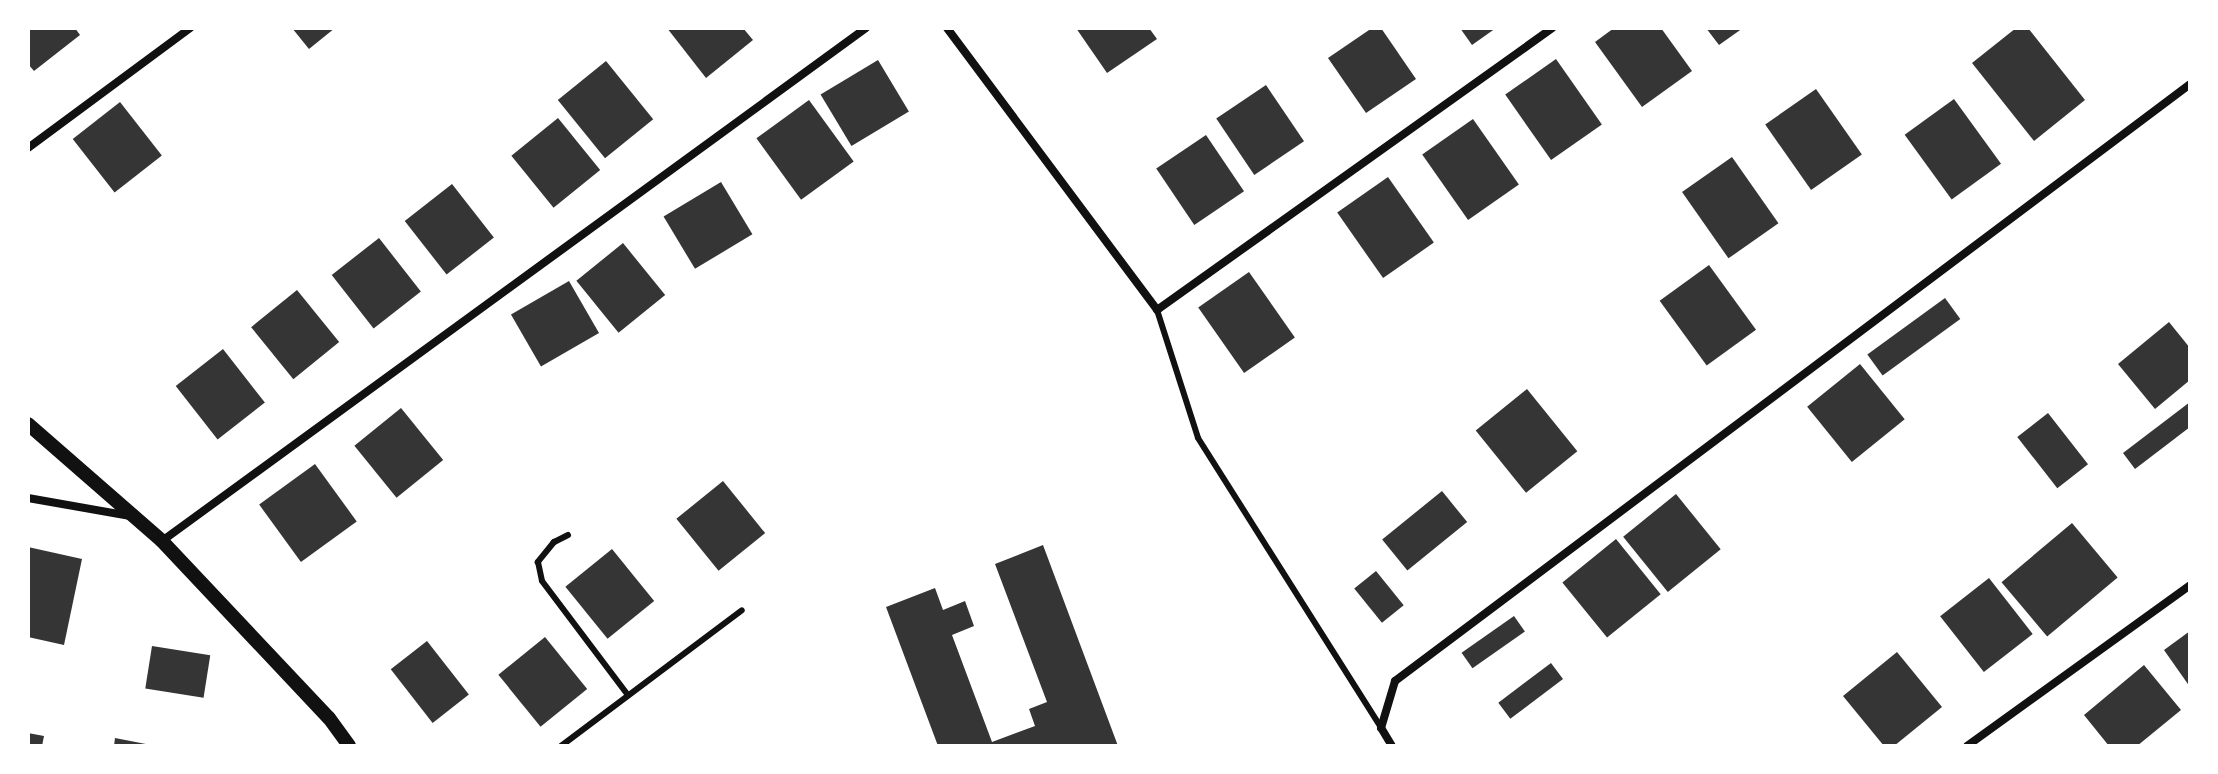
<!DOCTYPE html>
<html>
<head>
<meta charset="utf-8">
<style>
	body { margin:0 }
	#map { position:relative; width:2218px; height:774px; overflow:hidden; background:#fff; font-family:"Source Serif 4",serif }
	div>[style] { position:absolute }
	.building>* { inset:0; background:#353535; transform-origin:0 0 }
	.service>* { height:6px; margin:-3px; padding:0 3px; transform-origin:3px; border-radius:3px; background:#111 }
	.minor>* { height:8px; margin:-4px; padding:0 4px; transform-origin:4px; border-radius:4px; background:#111 }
	.tertiary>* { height:14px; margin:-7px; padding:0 7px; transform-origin:7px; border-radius:7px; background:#111 }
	span { translate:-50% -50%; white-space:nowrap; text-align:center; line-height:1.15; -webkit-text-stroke:8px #fff; paint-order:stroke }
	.frame { position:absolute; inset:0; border:30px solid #fff; pointer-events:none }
</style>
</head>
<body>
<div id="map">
	<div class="building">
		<i style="clip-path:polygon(28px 28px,75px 28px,80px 35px,34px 71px,28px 64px)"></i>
		<i style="clip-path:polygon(292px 28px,335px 28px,309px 49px)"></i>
		<i style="clip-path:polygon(667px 28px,743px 28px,753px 40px,706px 78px)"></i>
		<i style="clip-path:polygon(1076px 28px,1149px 28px,1157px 39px,1107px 73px)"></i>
		<i style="clip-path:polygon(1372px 28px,1381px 28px,1416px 79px,1366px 113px,1328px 58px)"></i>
		<i style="clip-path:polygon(1460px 28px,1496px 28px,1472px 45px)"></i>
		<i style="clip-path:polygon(1614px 28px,1661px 28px,1692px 71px,1642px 107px,1595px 42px)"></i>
		<i style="clip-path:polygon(1706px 28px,1743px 28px,1719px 45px)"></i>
		<i style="clip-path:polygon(2016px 28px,2028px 28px,2085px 100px,2034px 141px,1972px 63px)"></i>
		<i style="left:1556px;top:59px;width:80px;height:62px;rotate:55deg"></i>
		<i style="left:878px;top:60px;width:60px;height:67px;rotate:59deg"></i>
		<i style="left:606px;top:61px;width:75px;height:62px;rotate:51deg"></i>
		<i style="left:1266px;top:85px;width:68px;height:60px;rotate:56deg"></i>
		<i style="left:1816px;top:89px;width:80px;height:62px;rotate:55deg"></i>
		<i style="left:1954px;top:99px;width:80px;height:61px;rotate:54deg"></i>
		<i style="left:809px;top:100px;width:76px;height:65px;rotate:54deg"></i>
		<i style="left:120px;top:102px;width:68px;height:60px;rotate:52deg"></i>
		<i style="left:558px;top:118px;width:67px;height:60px;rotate:51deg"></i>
		<i style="left:1473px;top:119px;width:80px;height:62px;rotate:55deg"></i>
		<i style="left:1206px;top:135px;width:68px;height:60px;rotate:56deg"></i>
		<i style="left:1732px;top:157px;width:81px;height:61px;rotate:55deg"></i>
		<i style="left:1388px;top:177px;width:80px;height:62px;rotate:55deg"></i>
		<i style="left:721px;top:182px;width:61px;height:67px;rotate:59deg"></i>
		<i style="left:452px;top:184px;width:68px;height:60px;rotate:52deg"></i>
		<i style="left:379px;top:238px;width:68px;height:60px;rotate:52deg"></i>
		<i style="left:623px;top:243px;width:67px;height:60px;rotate:51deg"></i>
		<i style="left:1709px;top:265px;width:80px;height:61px;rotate:54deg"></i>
		<i style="left:1249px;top:272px;width:80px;height:62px;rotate:55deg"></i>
		<i style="left:569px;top:281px;width:60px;height:67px;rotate:60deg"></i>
		<i style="left:297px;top:290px;width:67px;height:59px;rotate:51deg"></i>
		<i style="left:1945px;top:298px;width:26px;height:96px;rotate:54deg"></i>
		<i style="clip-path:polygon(2169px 322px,2190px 348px,2190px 380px,2155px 409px,2118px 364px)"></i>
		<i style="left:223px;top:349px;width:68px;height:60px;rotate:52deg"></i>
		<i style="left:1860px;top:364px;width:71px;height:68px;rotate:51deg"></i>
		<i style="left:1527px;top:389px;width:80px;height:66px;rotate:51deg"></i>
		<i style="clip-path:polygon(2190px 402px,2190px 427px,2135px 469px,2123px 453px)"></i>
		<i style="left:401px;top:408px;width:67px;height:60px;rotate:51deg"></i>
		<i style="left:2048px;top:413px;width:65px;height:39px;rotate:52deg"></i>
		<i style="left:315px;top:464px;width:71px;height:69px;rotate:54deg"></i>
		<i style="left:723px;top:481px;width:67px;height:60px;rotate:51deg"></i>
		<i style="left:1442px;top:491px;width:40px;height:77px;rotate:51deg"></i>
		<i style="left:1676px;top:494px;width:71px;height:68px;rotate:51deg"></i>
		<i style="left:2072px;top:523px;width:71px;height:92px;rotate:50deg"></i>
		<i style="left:1616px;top:539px;width:71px;height:69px;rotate:51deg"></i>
		<i style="clip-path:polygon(1043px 545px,1118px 746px,938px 746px,886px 607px,935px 588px,943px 610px,965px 601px,974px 626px,952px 635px,992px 742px,1035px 726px,1029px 709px,1047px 702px,995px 564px)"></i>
		<i style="clip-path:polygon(28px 547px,82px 559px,64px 645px,28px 637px)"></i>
		<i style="left:612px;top:549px;width:67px;height:60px;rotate:51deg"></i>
		<i style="left:1376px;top:571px;width:44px;height:28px;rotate:51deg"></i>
		<i style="left:1989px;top:578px;width:71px;height:62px;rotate:52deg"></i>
		<i style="left:1514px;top:616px;width:19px;height:64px;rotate:55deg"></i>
		<i style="clip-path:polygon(2190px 631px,2190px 687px,2164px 650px)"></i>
		<i style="left:545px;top:637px;width:67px;height:60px;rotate:51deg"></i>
		<i style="left:427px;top:641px;width:68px;height:46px;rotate:52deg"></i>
		<i style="left:152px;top:646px;width:59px;height:43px;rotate:9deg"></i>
		<i style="clip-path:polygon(1897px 652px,1942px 707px,1894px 746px,1884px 746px,1843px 696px)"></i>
		<i style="left:1551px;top:663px;width:20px;height:66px;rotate:53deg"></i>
		<i style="clip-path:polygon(2144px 665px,2181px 710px,2137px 746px,2109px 746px,2084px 715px)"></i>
		<i style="clip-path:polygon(28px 733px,44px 736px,42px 746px,28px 746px)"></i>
		<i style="clip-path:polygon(115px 738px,151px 745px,151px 746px,114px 746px)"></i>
	</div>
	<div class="service">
		<i style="left:1157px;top:310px;width:134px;rotate:72.2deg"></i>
		<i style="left:1198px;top:438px;width:343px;rotate:57.7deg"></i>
		<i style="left:568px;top:535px;width:16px;rotate:153deg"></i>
		<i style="left:554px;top:542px;width:26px;rotate:129deg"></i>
		<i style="left:538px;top:562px;width:19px;rotate:78deg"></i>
		<i style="left:542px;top:581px;width:143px;rotate:53deg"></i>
		<i style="left:561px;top:746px;width:226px;rotate:-36.9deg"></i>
	</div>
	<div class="minor">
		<i style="left:947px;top:28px;width:352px;rotate:53.3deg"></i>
		<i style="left:1157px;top:310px;width:486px;rotate:-35.5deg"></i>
		<i style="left:28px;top:148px;width:202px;rotate:-36.5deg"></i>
		<i style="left:28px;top:498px;width:104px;rotate:10deg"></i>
		<i style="left:162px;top:541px;width:871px;rotate:-36.08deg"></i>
		<i style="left:1392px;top:746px;width:21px;rotate:-121deg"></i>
		<i style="left:1381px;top:728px;width:49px;rotate:-73.4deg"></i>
		<i style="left:1395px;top:681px;width:994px;rotate:-36.9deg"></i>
		<i style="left:1967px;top:746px;width:275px;rotate:-35.8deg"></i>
	</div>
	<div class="tertiary">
		<i style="left:28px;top:424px;width:178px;rotate:41.1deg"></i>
		<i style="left:162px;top:541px;width:243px;rotate:46.7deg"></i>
		<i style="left:329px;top:718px;width:34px;rotate:54deg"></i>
	</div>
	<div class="frame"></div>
</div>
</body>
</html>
